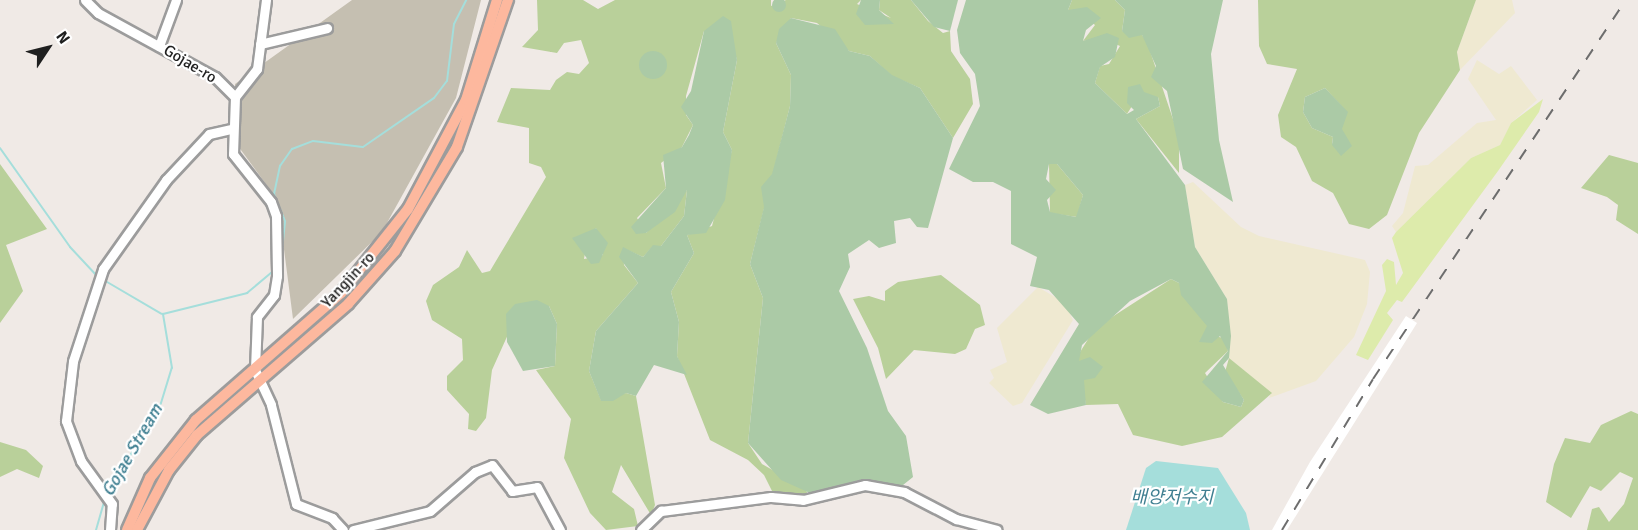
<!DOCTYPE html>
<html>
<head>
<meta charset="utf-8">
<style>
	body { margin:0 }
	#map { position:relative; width:1638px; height:530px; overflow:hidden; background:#f0eae6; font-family:Signika,"Noto Sans KR",sans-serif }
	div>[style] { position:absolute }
	.construction>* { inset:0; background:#c5bfb1 }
	.farmland>* { inset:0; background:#efe9d1 }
	.grass>* { inset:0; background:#ddebab }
	.forest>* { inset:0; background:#b9d09a }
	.cemetery>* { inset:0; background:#abcaa6 }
	.round { border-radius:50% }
	.water>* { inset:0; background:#a5dedb }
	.pier>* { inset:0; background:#fff }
	.stream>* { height:2px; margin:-1px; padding:0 1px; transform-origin:1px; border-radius:1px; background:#a5dedb }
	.roads { filter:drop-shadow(2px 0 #9c9c9c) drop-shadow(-2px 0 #9c9c9c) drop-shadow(0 2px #9c9c9c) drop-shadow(0 -2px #9c9c9c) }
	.minor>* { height:9px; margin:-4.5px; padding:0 4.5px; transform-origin:4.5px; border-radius:4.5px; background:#fff }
	.major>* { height:10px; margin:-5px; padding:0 5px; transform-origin:5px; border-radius:5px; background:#fdb89e }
	.rail>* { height:2px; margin-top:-1px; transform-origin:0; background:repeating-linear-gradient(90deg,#6d6d6d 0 12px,transparent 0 24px) }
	span { translate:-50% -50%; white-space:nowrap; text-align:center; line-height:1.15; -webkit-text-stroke:4.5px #fff; paint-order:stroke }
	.street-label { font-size:16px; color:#1f1f1f }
	.water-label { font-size:18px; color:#3f7f91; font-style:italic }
	.north { position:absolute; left:18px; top:18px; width:60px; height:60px; -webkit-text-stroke:4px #fff; paint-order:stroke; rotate:55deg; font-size:16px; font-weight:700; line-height:24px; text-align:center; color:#1f1f1f }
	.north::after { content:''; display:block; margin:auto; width:21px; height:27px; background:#1f1f1f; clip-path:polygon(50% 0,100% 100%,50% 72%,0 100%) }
</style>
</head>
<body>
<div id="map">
	<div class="construction">
		<i style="clip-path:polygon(352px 0,481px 0,456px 98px,382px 232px,293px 319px,281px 226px,268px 187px,238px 146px,235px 84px)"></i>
	</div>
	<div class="farmland">
		<i style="clip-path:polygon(1476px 0,1512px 0,1515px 13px,1460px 70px,1457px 52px)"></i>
		<i style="clip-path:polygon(1477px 60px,1499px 74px,1511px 66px,1537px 100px,1511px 123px,1500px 145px,1471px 158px,1396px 232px,1392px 226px,1403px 213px,1415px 166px,1428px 165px,1477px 123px,1496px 120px,1468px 79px)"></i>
		<i style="clip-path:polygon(1193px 182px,1241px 227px,1259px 236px,1365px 260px,1370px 272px,1367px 304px,1354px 337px,1316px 381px,1269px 398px,1271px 393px,1229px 358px,1227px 299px,1195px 247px,1185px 185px)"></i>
		<i style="clip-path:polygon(1038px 287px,1065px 303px,1073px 320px,1022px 403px,1013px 406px,989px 383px,994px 378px,990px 370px,1007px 362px,997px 328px)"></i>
	</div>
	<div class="grass">
		<i style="clip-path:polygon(1543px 99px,1539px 112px,1498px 171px,1402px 302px,1397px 300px,1387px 313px,1393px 320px,1368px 360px,1356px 355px,1386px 291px,1382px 265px,1387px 259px,1394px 262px,1396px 285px,1403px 273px,1392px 238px,1396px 232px,1471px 158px,1500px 145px,1511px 123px)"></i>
	</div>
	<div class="forest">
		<i style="clip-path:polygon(evenodd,537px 0,583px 0,598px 9px,615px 0,771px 0,771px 6px,786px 0,861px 0,857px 4px,891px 18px,879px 10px,880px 0,911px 0,928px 21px,943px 33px,950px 31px,951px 51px,970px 79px,973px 104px,953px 138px,920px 88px,892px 76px,870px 56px,849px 51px,817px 23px,791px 18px,776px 43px,791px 75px,790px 106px,750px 264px,763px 298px,748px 443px,762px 464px,806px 489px,808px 497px,773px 493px,764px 475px,748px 460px,710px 440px,677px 356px,679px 322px,671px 292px,694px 253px,687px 235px,712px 226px,732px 150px,723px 132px,737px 60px,734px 50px,704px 31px,686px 96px,686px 115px,693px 125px,682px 147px,661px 163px,666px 188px,637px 218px,646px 233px,687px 190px,684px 216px,661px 246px,653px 246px,643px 257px,623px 248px,624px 265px,638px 283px,596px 331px,589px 371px,601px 400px,626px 393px,636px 396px,655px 505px,651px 515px,621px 465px,612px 492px,634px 509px,638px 526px,606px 530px,590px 513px,564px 458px,571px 419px,536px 370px,555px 366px,557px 324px,549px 306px,510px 330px,492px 370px,486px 418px,476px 431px,468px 429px,469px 414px,447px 390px,447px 376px,463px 360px,462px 339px,432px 320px,426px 301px,433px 285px,459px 267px,467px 250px,482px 273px,490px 271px,546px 177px,541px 167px,529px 163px,529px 128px,497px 122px,511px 88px,550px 90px,556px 80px,567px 72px,579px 74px,589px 63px,581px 40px,564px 43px,557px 53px,522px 47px,538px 30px,537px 0,596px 228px,603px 255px,584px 259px,588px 235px,596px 228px)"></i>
		<i style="clip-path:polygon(1072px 0,1115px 0,1125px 10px,1122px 31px,1142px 35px,1147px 42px,1179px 137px,1179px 173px,1136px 119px,1160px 106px,1158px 97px,1132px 106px,1127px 114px,1095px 83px,1100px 66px,1109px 64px,1120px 46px,1101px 38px,1083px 41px,1095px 25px,1079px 11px,1068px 10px)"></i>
		<i style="clip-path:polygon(evenodd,1258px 0,1476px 0,1457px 52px,1460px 70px,1419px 133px,1387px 215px,1369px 229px,1349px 224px,1333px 193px,1312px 181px,1296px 147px,1281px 137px,1278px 115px,1297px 69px,1267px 64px,1259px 46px,1258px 0,1325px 88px,1347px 112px,1332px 145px,1333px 137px,1312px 128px,1303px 112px,1305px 97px,1325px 88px)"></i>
		<i style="clip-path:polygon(1609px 155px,1638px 163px,1638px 234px,1616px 220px,1618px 205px,1607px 197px,1581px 188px)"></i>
		<i style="clip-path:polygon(0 164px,47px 229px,6px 245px,23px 291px,0 323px)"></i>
		<i style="clip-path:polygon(1049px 164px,1057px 164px,1083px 195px,1077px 217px,1050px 213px)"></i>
		<i style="clip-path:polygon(941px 275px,980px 305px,985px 325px,975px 329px,966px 349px,955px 354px,914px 350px,886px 379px,878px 348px,853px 299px,869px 296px,885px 301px,885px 291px,898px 282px)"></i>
		<i style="clip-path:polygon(1171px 279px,1179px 283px,1208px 326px,1204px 334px,1224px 338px,1228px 351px,1205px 373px,1223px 402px,1241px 407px,1244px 400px,1225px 372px,1229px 358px,1272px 393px,1222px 437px,1182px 446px,1133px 435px,1118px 404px,1086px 405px,1077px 357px,1095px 328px)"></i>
		<i style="clip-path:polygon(1631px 411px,1638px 414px,1638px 530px,1587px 530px,1592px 509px,1599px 507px,1609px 522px,1624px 504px,1633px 478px,1620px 472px,1601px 491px,1590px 486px,1571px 518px,1546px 502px,1554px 464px,1565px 438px,1590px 443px,1601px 425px)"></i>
		<i style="clip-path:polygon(0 442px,26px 450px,43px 466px,39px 478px,17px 469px,0 477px)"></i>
	</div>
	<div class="cemetery">
		<i class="round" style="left:772px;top:-2px;width:14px;height:14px"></i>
		<i style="clip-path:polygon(861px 0,880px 0,879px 10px,894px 24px,865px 25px,856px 14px)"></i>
		<i style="clip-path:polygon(911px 0,958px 0,950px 31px,934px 27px)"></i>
		<i style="clip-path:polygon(evenodd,966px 0,1072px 0,1068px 10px,1087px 7px,1101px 18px,1086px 30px,1083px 41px,1107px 33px,1119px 38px,1115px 57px,1100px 67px,1095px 83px,1127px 114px,1134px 110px,1127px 103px,1128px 87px,1140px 84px,1144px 92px,1158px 97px,1160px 106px,1136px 119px,1185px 185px,1195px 247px,1227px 299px,1231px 336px,1229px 358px,1223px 365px,1244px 400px,1241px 407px,1223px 402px,1202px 382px,1228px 351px,1220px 336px,1212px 343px,1199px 342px,1207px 326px,1181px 295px,1179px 283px,1171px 279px,1130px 301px,1082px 345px,1079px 361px,1090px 357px,1103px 367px,1095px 378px,1084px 380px,1086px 405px,1048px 414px,1030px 405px,1079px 324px,1049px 290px,1030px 286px,1037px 257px,1011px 244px,1011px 191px,993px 182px,973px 182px,949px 169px,980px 106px,975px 74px,960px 53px,957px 30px,966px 0,1049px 164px,1057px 164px,1083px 195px,1076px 217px,1050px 212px,1047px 200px,1056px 190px,1046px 179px,1049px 164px)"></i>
		<i style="clip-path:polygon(1115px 0,1223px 0,1211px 54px,1219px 140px,1233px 202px,1183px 169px,1167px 91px,1151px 77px,1156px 66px,1142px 35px,1129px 38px,1122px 31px,1125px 10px)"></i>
		<i style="clip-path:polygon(723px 16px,731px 21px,737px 60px,723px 132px,732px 150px,725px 200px,706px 233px,687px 235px,694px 253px,671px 292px,679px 322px,677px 356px,687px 375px,654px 365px,636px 396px,626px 393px,613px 401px,601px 401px,589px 371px,596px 331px,638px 283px,619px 257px,623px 247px,643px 257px,653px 245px,661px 246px,684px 216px,687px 190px,675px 212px,646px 233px,636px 234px,631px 227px,666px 188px,663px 155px,682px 147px,689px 135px,693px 125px,681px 107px,691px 91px,704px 31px)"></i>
		<i style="clip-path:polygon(791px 18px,835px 29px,849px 51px,870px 56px,892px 75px,920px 88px,953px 138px,928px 228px,917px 227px,910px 218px,894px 221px,896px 243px,879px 248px,869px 240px,848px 254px,850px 267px,839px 291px,867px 348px,888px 411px,906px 436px,913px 477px,898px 489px,860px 480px,810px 493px,781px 480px,748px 443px,763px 298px,750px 264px,764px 207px,761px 187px,772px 174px,790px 106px,791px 75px,776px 43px,779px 29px)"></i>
		<i class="round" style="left:639px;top:51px;width:28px;height:28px"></i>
		<i style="clip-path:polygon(1325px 88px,1348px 112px,1342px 129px,1352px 146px,1341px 156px,1332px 145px,1333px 137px,1312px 128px,1303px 112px,1305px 97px)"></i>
		<i style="clip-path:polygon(596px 228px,608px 243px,599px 263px,591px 264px,572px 238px)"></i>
		<i style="clip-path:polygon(537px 300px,549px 306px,557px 324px,555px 366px,523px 371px,507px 342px,506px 314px,515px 304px)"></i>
	</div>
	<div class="water">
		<i style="clip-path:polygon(1156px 461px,1218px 468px,1246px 513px,1250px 530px,1126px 530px,1146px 468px)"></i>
	</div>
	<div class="pier">
		<i style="clip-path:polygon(1406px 316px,1417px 323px,1287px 530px,1272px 530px,1310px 462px)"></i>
	</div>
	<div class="stream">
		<i style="left:0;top:148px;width:121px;rotate:54.7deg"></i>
		<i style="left:70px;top:247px;width:40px;rotate:47deg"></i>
		<i style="left:281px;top:260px;width:39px;rotate:-84deg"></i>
		<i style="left:285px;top:221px;width:29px;rotate:-112deg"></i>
		<i style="left:274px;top:194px;width:29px;rotate:-78deg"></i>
		<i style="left:280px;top:166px;width:21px;rotate:-55deg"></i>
		<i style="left:292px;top:149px;width:22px;rotate:-21deg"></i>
		<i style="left:313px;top:141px;width:50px;rotate:6.8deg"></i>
		<i style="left:363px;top:147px;width:86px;rotate:-34.6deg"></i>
		<i style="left:434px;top:98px;width:21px;rotate:-53deg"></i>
		<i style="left:447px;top:81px;width:57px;rotate:-83deg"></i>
		<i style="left:454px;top:24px;width:27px;rotate:-63deg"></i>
		<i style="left:102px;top:279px;width:69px;rotate:30.3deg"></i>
		<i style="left:108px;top:493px;width:104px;rotate:-59.5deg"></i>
		<i style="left:161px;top:403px;width:37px;rotate:-73deg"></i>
		<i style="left:172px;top:368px;width:55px;rotate:-99.5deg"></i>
		<i style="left:163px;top:314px;width:87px;rotate:-14deg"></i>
		<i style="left:247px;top:293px;width:35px;rotate:-40deg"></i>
		<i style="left:96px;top:530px;width:33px;rotate:-74deg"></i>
	</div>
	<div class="roads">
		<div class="minor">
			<i style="left:85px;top:0;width:18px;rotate:45deg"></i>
			<i style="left:98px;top:13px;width:133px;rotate:28.7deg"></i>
			<i style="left:215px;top:77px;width:28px;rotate:45deg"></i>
			<i style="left:235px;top:97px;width:57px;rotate:92deg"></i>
			<i style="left:233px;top:154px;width:61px;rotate:51.6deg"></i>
			<i style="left:271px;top:202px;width:15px;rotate:70deg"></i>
			<i style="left:276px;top:216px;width:60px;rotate:89deg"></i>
			<i style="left:277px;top:276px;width:19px;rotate:99deg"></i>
			<i style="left:274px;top:295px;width:28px;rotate:128deg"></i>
			<i style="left:257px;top:317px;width:53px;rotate:92.2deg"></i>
			<i style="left:255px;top:370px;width:38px;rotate:65deg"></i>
			<i style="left:271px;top:405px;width:102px;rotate:75.8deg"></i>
			<i style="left:296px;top:504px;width:39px;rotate:21deg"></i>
			<i style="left:332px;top:518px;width:16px;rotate:47deg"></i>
			<i style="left:260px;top:44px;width:69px;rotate:-13.4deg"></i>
			<i style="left:159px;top:46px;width:49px;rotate:-69.7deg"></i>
			<i style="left:235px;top:97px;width:36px;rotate:-52deg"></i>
			<i style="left:257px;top:69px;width:70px;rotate:-82.6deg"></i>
			<i style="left:110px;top:530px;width:26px;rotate:-86deg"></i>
			<i style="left:112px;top:504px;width:53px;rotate:-125.8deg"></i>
			<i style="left:81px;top:461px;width:43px;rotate:-110.6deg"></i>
			<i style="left:66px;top:421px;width:60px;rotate:-83.3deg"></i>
			<i style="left:73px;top:361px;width:97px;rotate:-71.9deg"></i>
			<i style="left:103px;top:269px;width:109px;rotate:-54.7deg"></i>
			<i style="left:166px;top:180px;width:63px;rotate:-46.9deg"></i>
			<i style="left:209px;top:134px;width:23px;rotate:-13deg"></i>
			<i style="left:353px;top:530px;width:79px;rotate:-13.9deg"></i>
			<i style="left:430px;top:511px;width:60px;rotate:-40.9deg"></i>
			<i style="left:475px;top:472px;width:18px;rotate:-22deg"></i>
			<i style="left:492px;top:465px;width:33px;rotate:52deg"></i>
			<i style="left:512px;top:491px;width:25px;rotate:-9deg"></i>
			<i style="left:537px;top:487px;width:49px;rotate:61.9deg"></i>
			<i style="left:641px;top:530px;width:28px;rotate:-44deg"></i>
			<i style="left:661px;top:511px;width:111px;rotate:-7.3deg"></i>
			<i style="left:771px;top:497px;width:32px;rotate:5deg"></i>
			<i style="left:803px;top:500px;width:64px;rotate:-13.6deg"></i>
			<i style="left:865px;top:485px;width:40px;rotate:10deg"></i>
			<i style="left:904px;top:492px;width:59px;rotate:27.4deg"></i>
			<i style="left:956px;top:519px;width:42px;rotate:15deg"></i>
		</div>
		<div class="major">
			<i style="left:127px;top:530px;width:57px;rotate:-66.1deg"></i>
			<i style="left:150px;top:478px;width:74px;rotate:-51.6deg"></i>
			<i style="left:196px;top:420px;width:193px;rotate:-41.2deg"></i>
			<i style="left:341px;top:293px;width:107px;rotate:-51.4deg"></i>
			<i style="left:408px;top:209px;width:123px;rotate:-62deg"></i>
			<i style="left:466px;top:100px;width:105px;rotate:-72.8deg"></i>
			<i style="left:137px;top:530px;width:68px;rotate:-61.9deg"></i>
			<i style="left:169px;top:470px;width:45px;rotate:-51.3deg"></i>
			<i style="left:197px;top:435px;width:200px;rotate:-40.9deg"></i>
			<i style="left:348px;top:304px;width:71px;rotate:-48.4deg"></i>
			<i style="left:395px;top:251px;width:121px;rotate:-59.2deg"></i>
			<i style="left:457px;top:147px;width:156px;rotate:-70.9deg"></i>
		</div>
	</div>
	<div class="rail">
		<i style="left:1282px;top:530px;width:176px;rotate:-58.9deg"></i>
		<i style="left:1373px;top:379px;width:456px;rotate:-56.3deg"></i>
	</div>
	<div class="street-label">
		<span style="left:190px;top:64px;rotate:31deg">Gojae-ro</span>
		<span style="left:348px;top:280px;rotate:-47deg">Yangjin-ro</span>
	</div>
	<div class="water-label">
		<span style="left:132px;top:450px;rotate:-60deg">Gojae Stream</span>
		<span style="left:1172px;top:497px">배양저수지</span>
	</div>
	<div class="north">N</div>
</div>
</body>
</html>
